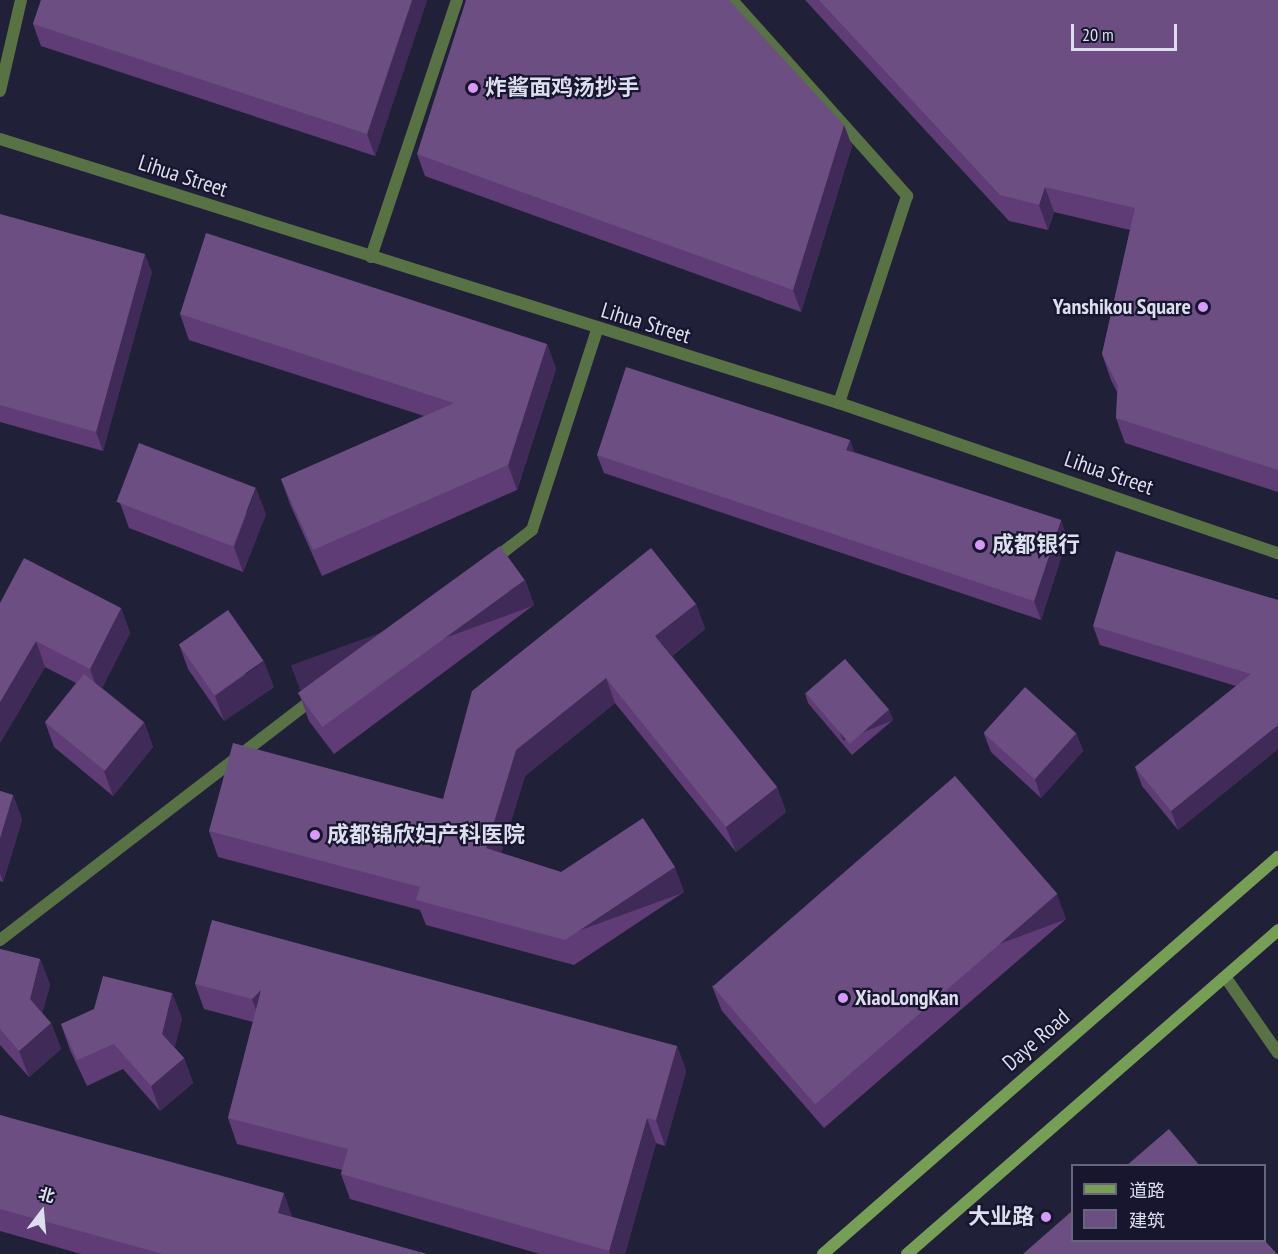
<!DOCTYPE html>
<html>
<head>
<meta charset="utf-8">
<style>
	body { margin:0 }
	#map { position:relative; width:1278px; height:1254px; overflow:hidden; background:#202038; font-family:"PT Sans Narrow","Noto Sans SC",sans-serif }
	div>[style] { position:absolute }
	.minor>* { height:12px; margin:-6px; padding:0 6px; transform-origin:6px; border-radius:6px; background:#587244 }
	.secondary>* { height:12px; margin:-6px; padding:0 6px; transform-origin:6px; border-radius:6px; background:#769f54 }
	.wall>* { inset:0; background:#5f3c76 }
	.shaded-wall>* { inset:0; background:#402a58; transform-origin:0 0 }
	.building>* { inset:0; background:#6d4e83; transform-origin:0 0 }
	.dots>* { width:16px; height:16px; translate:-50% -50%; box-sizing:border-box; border:3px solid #17162e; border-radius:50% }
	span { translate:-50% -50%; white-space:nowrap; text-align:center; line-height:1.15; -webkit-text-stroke:4.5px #17162e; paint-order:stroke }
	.poi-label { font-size:22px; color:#dddfef; font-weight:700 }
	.left { translate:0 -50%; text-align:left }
	.right { translate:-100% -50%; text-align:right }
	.street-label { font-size:22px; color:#dddfef }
	.legend { position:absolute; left:1071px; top:1164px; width:195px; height:78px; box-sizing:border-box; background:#17162e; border:2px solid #66667b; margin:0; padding:8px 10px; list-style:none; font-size:18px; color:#dddfef }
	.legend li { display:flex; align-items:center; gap:12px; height:30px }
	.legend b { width:30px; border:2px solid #66667b }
	.north { position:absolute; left:12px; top:1182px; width:60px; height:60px; -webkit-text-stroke:4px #17162e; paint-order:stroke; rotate:16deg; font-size:16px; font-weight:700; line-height:24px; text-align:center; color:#dddfef }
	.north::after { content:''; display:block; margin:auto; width:21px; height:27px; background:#dddfef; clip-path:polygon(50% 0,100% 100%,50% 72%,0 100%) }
	.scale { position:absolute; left:1071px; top:24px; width:106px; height:27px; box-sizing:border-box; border:3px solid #dddfef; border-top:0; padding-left:8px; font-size:18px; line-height:21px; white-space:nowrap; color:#dddfef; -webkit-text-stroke:4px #17162e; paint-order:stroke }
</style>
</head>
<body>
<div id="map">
	<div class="minor">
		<i style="left:732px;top:0;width:263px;rotate:48.2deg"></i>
		<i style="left:907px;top:196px;width:218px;rotate:108.2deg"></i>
		<i style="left:0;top:91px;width:93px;rotate:-77deg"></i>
		<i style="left:0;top:139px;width:880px;rotate:17.47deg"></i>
		<i style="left:839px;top:403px;width:464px;rotate:18.9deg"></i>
		<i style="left:371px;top:257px;width:271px;rotate:-71.5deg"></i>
		<i style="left:493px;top:560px;width:49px;rotate:-37.6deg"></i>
		<i style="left:532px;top:530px;width:210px;rotate:-72deg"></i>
		<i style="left:0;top:940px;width:398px;rotate:-37.6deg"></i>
		<i style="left:1226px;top:978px;width:91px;rotate:55.3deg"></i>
	</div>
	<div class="secondary">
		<i style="left:823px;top:1254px;width:604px;rotate:-41.11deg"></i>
		<i style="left:907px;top:1254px;width:493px;rotate:-41.1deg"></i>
	</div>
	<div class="wall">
		<i style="clip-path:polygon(41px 0,427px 0,375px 156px,41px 46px,33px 24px)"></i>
		<i style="clip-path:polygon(805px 0,1278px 0,1278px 492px,1125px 443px,1116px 418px,1117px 392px,1111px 380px,1102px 354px,1130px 230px,1054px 212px,1048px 230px,1009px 221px)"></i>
		<i style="clip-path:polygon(844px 125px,852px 146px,801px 312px,425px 176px,417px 154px)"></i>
		<i style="clip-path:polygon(0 214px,152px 272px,103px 451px,0 422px)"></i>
		<i style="clip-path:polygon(180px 314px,547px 344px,556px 369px,517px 490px,322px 576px,290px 504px,281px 479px,424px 416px,189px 340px)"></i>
		<i style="clip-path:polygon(850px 440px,854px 452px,1061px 520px,1067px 539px,1041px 620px,604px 473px,597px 455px)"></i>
		<i style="clip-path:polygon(120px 503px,266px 514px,243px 572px,129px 528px)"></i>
		<i style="clip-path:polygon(525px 580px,534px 605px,334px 754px,309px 721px,300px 696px)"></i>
		<i style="clip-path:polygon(1278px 600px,1278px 749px,1178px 830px,1142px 786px,1135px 767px,1236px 686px,1100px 645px,1093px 626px)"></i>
		<i style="clip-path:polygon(0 603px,121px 608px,130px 633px,102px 688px,144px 722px,153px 747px,113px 796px,54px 747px,45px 722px,76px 683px,45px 667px,0 743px)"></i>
		<i style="clip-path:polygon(696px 604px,705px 629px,672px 656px,777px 787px,786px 812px,736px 852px,615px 703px,525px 776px,501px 853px,561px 872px,684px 892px,574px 965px,426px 925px,420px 910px,218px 857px,209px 831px,443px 799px)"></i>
		<i style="clip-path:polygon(179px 644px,274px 687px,224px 721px,188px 669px)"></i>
		<i style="clip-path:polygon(805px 693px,889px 710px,893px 720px,852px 755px,808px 703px)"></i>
		<i style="clip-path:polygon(1076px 733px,1083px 751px,1041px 798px,991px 752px,984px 734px)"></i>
		<i style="clip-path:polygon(0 791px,13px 795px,22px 820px,3px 882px,0 881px)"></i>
		<i style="clip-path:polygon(1066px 919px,824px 1128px,722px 1011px,712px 986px)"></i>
		<i style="clip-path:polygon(0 949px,40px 959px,50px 985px,42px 1013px,51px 1023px,61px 1049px,29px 1077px,0 1045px)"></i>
		<i style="clip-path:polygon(195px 984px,677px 1046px,686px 1071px,665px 1146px,656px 1143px,625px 1254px,540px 1254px,350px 1199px,341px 1174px,342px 1170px,237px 1144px,228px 1118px,253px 1022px,204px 1009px)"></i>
		<i style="clip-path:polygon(172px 993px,182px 1019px,174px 1047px,184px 1058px,193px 1083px,160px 1111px,123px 1069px,87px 1086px,70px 1050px,61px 1024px)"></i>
		<i style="clip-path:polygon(0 1115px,292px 1217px,427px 1254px,81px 1254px,0 1231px)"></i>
	</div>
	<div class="shaded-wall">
		<i style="clip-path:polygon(412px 0,427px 0,375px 156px,367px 134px)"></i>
		<i style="clip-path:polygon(844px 125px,852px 146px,801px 312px,793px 290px)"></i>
		<i style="clip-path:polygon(1045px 187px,1054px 212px,1048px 230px,1039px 205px)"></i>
		<i style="clip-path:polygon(145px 254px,152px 272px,103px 451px,96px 432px)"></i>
		<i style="clip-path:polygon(547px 344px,556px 369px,517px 490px,508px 465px)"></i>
		<i style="clip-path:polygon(850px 440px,857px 458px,846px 450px)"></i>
		<i style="clip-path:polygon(256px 488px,266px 514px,243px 572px,234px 547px)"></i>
		<i style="clip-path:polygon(1061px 520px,1067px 539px,1041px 620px,1034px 601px)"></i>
		<i style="left:525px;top:580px;width:27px;height:249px;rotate:70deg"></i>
		<i style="clip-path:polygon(696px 604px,705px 629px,665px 661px,655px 636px)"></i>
		<i style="clip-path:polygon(121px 608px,130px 633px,99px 694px,90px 669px)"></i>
		<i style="clip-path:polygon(36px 641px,45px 667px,0 743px,0 702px)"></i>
		<i style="clip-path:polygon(264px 661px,274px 687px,224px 721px,215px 696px)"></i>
		<i style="clip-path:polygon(606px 678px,615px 703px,525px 776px,495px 873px,486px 848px,516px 750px)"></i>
		<i style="left:889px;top:710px;width:11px;height:54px;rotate:68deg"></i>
		<i style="clip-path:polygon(144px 722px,153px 747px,113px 796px,104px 771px)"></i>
		<i style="clip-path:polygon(1278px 725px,1278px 749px,1178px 830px,1171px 811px)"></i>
		<i style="clip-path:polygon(1076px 733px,1083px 751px,1041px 798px,1035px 779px)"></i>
		<i style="clip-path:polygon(777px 787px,786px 812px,736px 852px,726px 827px)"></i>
		<i style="clip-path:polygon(13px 795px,22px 820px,3px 882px,0 873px,0 838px)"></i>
		<i style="left:675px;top:867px;width:27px;height:132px;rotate:70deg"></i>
		<i style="left:1057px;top:894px;width:27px;height:320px;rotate:70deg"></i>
		<i style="clip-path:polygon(40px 959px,50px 985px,39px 1025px,30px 999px)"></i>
		<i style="clip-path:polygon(261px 990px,261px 1024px,252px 999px)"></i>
		<i style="clip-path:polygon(172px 993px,182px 1019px,172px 1059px,162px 1034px)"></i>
		<i style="clip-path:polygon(51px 1023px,61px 1049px,29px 1077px,19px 1051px)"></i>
		<i style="clip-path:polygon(677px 1046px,686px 1071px,665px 1146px,656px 1120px)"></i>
		<i style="clip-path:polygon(184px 1058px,193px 1083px,160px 1111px,151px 1086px)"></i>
		<i style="clip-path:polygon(647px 1118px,656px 1143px,625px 1254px,610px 1254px,609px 1251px)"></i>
		<i style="clip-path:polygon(284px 1193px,293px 1219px,278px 1213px)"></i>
	</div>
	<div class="building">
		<i style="clip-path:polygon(41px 0,412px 0,367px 134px,33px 24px)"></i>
		<i style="clip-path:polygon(466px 0,729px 0,844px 125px,793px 290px,417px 154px)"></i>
		<i style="clip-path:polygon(819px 0,1278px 0,1278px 470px,1116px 418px,1118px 386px,1102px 354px,1135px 208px,1045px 187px,1039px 205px,1000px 195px)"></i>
		<i style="clip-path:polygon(0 214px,145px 254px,96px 432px,0 405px)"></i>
		<i style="clip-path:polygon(206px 233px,547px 344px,508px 465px,313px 550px,281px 479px,454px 403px,180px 314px)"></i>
		<i style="clip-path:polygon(626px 367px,850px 440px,846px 450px,1061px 520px,1034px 601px,597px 455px)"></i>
		<i style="left:139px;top:443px;width:125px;height:63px;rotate:21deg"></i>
		<i style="left:500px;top:546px;width:42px;height:250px;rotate:54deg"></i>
		<i style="clip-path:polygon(651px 548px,696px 604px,655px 636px,777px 787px,726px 827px,606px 678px,516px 750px,486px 848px,561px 872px,643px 818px,675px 867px,565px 940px,416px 900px,420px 887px,209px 831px,233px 743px,443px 799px,472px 691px)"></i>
		<i style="clip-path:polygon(1116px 551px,1278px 600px,1278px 725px,1171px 811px,1135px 767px,1251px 674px,1093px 626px)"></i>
		<i style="clip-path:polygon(24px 558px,121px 608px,90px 669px,36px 641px,0 702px,0 603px)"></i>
		<i style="left:228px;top:610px;width:62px;height:60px;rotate:55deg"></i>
		<i style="left:845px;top:659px;width:67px;height:52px;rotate:49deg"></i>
		<i style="left:84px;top:674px;width:77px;height:62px;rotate:39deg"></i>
		<i style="left:1025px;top:687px;width:69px;height:62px;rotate:42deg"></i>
		<i style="left:955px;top:776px;width:156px;height:321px;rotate:49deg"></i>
		<i style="clip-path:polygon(0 791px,13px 795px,0 838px)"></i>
		<i style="clip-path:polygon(212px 920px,677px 1046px,656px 1120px,647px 1118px,609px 1251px,341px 1174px,348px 1149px,228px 1118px,261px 990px,252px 999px,195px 984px)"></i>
		<i style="clip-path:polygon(0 949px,40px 959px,30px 999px,51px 1023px,19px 1051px,0 1029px)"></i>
		<i style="clip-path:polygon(103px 976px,172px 993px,162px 1034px,184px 1058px,151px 1086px,114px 1044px,77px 1060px,61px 1024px,94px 1009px)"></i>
		<i style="clip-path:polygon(0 1115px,284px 1193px,278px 1213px,427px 1254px,163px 1254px,0 1209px)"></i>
		<i style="clip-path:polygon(1169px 1129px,1200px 1166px,1126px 1166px)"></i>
		<i style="clip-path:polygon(1072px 1211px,1072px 1240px,1264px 1240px,1277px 1254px,1023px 1254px)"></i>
	</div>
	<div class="dots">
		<i style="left:473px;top:88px;background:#d69bfa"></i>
		<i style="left:1203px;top:307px;background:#d69bfa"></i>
		<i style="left:980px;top:545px;background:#d69bfa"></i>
		<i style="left:315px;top:835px;background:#d69bfa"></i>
		<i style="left:843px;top:998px;background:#d69bfa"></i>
		<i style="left:1046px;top:1217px;background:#d69bfa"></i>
	</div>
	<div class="poi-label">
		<span class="left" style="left:485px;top:88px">炸酱面鸡汤抄手</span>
		<span class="right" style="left:1191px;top:307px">Yanshikou Square</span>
		<span class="left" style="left:992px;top:545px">成都银行</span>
		<span class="left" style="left:327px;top:835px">成都锦欣妇产科医院</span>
		<span class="left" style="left:855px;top:998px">XiaoLongKan</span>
		<span class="right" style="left:1034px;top:1217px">大业路</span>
	</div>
	<div class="street-label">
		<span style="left:183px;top:176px;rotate:18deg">Lihua Street</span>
		<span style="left:646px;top:323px;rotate:17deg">Lihua Street</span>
		<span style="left:1109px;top:473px;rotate:19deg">Lihua Street</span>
		<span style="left:1036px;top:1040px;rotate:-41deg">Daye Road</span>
	</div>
	<ul class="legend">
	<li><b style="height:8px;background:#769f54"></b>道路</li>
	<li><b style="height:16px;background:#6d4e83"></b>建筑</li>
	</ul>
	<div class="north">北</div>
	<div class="scale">20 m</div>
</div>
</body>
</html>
